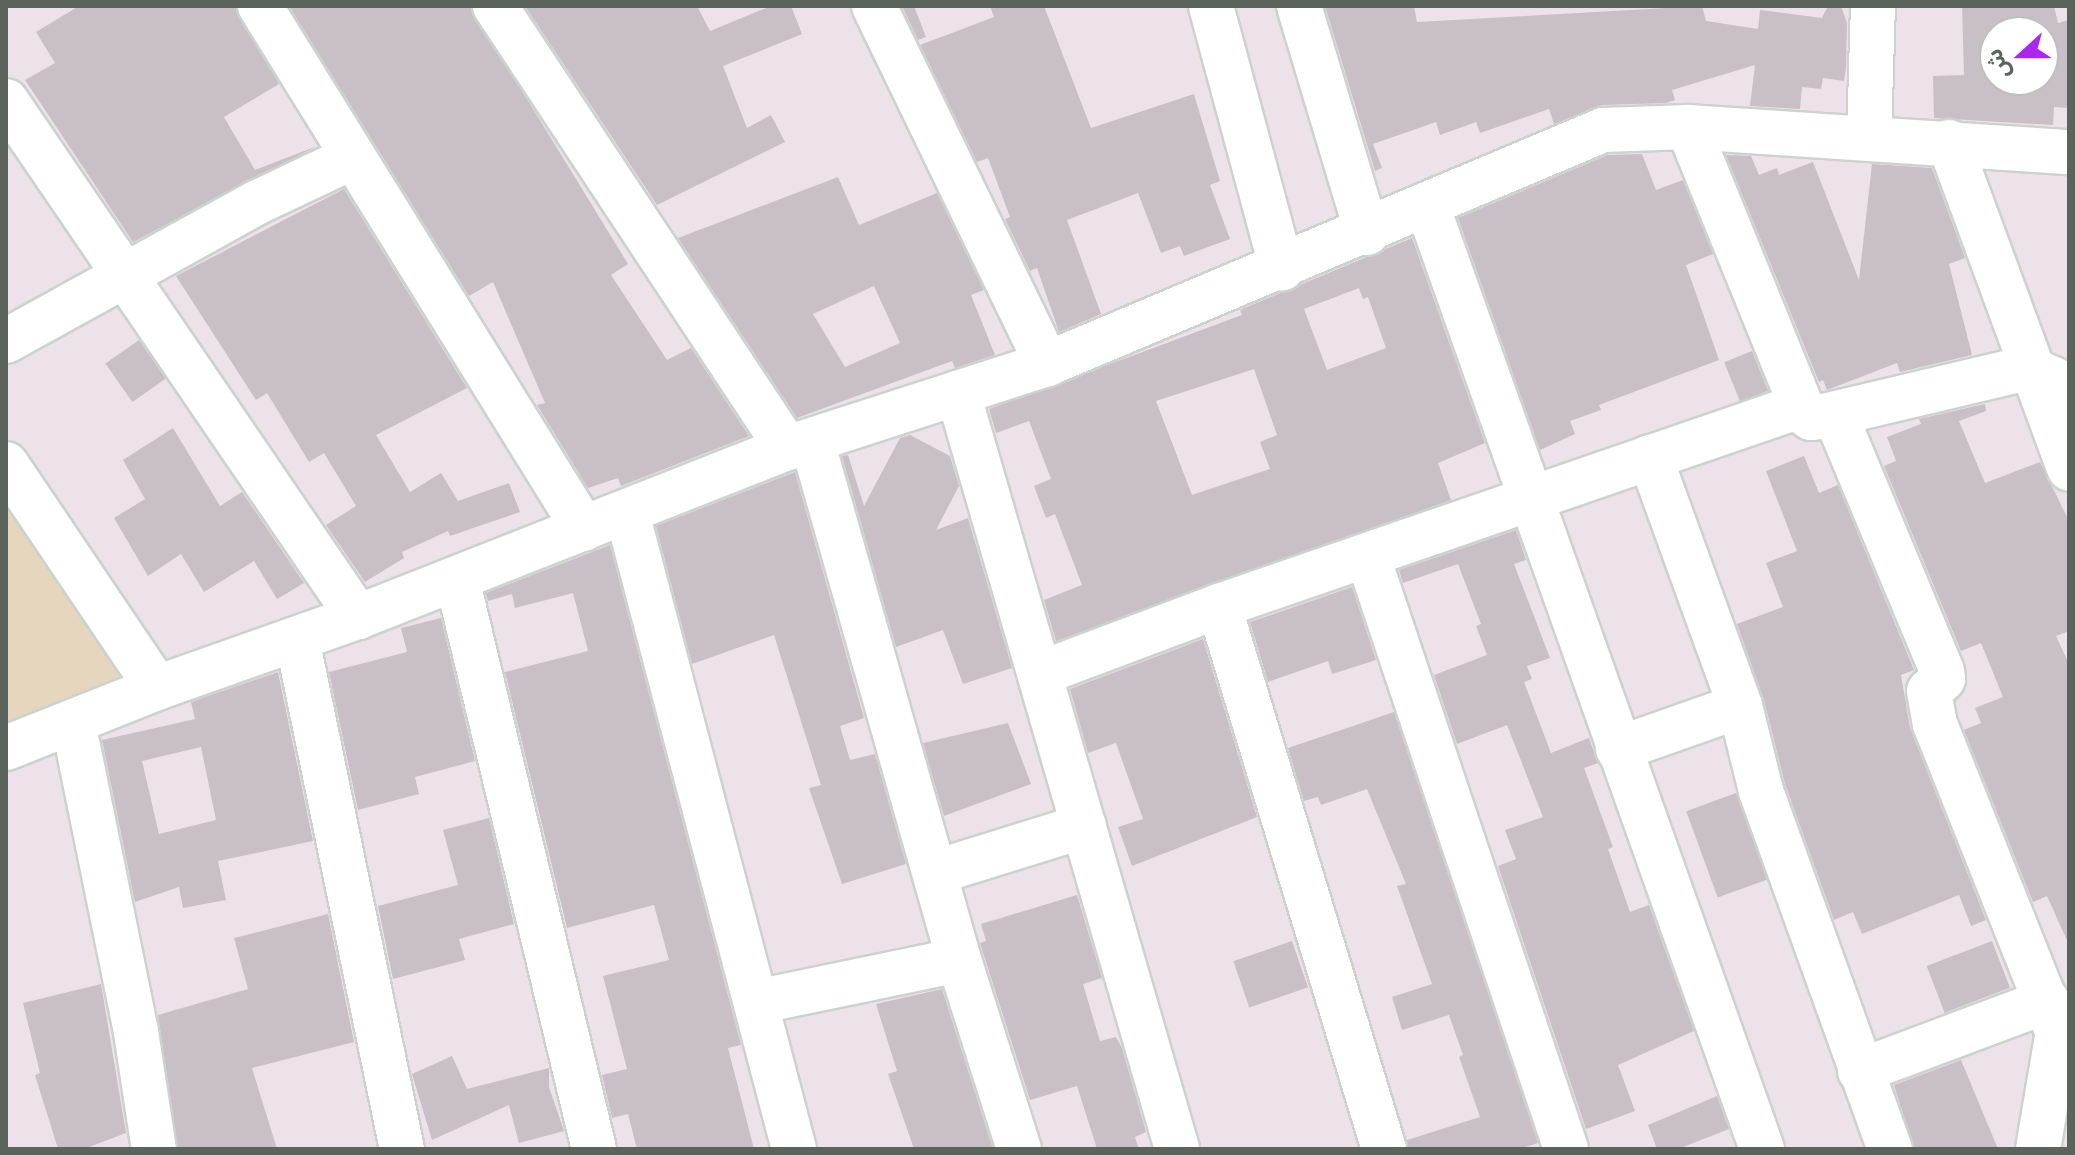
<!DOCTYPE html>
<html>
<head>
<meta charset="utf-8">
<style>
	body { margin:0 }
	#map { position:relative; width:2075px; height:1155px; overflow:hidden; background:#eee2ea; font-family:"Nunito Sans","Noto Sans Arabic",sans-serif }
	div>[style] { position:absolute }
	.green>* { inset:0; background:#e7d6be }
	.building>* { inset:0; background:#c9bfc7; transform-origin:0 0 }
	.roads { filter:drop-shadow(2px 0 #cbd3cd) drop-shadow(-2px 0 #cbd3cd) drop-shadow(0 2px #cbd3cd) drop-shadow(0 -2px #cbd3cd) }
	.minor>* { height:44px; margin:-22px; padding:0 22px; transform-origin:22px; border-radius:22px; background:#fff }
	span { translate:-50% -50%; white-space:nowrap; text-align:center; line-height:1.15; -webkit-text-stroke:8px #fff; paint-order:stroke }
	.frame { position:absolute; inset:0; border:8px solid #5b645c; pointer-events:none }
	.north { position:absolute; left:1979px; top:16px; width:80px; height:80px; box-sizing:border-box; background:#fff; border:2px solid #bdc1be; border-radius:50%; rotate:249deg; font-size:22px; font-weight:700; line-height:32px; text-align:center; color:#5b645c }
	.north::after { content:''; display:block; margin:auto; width:28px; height:36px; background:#ab26f1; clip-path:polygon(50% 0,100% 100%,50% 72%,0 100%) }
</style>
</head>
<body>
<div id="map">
	<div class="green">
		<i style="clip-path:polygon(6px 502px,132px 689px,6px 737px)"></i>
	</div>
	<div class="building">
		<i style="clip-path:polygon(79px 6px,235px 6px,279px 84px,224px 117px,255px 170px,317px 146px,133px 242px,25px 80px,55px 63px,36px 32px)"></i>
		<i style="clip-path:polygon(289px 6px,470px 6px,628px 264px,611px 275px,667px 360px,691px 348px,749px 436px,621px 486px,618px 478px,588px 488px,537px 405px,545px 403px,493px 282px,469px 296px)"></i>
		<i style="clip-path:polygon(525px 6px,697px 6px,710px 31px,771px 6px,791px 6px,802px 34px,723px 66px,747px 128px,771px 115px,785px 142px,657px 205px)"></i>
		<i style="clip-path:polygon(902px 6px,914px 6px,926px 37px,918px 40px)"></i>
		<i style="clip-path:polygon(990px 6px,1044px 6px,1091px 128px,1194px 94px,1220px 181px,1210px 185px,1230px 239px,1184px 256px,1180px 246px,1161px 253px,1138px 193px,1067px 220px,1101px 314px,1059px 332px,1037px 268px,1030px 271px,1005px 219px,1010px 217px,988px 158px,977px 162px,920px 45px,994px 17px)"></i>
		<i style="clip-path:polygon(1325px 6px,1414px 6px,1417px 22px,1702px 6px,1706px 21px,1758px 29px,1760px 10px,1822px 18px,1828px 6px,1841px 6px,1847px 23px,1846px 68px,1844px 81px,1823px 78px,1821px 89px,1802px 87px,1800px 109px,1750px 106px,1755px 65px,1672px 90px,1675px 100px,1666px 103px,1602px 105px,1554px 124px,1549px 109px,1480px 133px,1476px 122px,1440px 135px,1436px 122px,1373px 144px,1382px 168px,1375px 171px)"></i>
		<i style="clip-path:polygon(evenodd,1962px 6px,2054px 6px,2058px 23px,2069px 20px,2069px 108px,2054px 107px,2053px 125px,1934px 118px,1933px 76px,1964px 75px,1962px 6px,1995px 32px,2043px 32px,2043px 80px,1995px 80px,1995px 32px)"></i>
		<i style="clip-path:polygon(1642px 154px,1656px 190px,1683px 180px,1713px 254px,1686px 265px,1719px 360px,1599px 405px,1601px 410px,1570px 421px,1575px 434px,1540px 450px,1458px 218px,1608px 155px)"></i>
		<i style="clip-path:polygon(1726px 155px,1751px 156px,1759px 175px,1777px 168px,1779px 175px,1813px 162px,1859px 280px,1872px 164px,1932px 168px,1965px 258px,1949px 264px,1972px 355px,1900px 372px,1897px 363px,1827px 390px,1823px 380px,1819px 382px)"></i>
		<i style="clip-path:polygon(evenodd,838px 177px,859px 225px,937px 193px,984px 290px,971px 295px,995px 355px,955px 368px,952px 361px,797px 418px,678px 238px,838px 177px,874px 286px,900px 343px,845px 367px,813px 314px,874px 286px)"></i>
		<i style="clip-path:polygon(344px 189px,467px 388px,376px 435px,410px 492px,441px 473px,458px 501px,509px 483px,520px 512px,450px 536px,448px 531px,402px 552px,404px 558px,365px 582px,326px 525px,356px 506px,324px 453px,309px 462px,267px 393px,256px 400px,176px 276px)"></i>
		<i style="clip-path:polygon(evenodd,1412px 238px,1485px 443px,1438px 463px,1451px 500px,1056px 641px,1044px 600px,1082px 585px,1055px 514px,1046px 518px,1034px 486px,1051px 479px,1029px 421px,996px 433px,989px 409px,1242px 315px,1240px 310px,1412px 238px,1359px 288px,1363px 299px,1368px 297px,1386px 348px,1327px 370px,1304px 309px,1359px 288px,1412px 238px,1254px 369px,1277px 435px,1260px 442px,1270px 469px,1192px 495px,1156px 401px,1254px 369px)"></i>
		<i style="left:139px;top:340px;width:47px;height:41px;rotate:55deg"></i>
		<i style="left:1752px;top:351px;width:43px;height:30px;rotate:68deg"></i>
		<i style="clip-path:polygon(1985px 404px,1986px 411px,1959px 421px,1985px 483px,2040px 462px,2069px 521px,2069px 631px,2056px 636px,2069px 664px,2069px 945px,2047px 896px,2033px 902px,1964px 730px,1981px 723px,1975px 708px,2003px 697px,1981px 643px,1961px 651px,1884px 466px,1896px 461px,1887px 437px,1921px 424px,1919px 419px)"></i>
		<i style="clip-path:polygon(173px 428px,220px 506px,242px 492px,304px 583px,277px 599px,254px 561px,204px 592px,181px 554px,148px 576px,114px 518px,145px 499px,123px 460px)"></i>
		<i style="clip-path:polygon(910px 435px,950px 456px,959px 486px,936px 530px,968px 518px,1012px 668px,963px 684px,943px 630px,896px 647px,842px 456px,848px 455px,864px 506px,900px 438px)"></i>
		<i style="clip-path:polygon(1804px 456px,1819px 493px,1838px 485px,1914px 670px,1901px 675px,1910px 728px,1986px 920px,1971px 926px,1959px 895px,1862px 934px,1853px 912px,1834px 920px,1785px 784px,1764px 700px,1737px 624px,1783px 607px,1766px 563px,1797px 551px,1766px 471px)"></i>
		<i style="clip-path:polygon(795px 472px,864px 718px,840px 726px,850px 760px,875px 754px,906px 864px,842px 884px,809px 788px,821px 785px,774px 635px,692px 664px,656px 526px)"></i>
		<i style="clip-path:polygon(1516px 530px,1526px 560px,1514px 564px,1550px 658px,1527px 666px,1532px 679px,1524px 682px,1551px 753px,1589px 738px,1598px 763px,1584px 768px,1613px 847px,1608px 849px,1630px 912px,1649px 905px,1694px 1031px,1618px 1065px,1635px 1111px,1586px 1129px,1498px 866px,1516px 859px,1505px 830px,1543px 817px,1507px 725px,1457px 744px,1434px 675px,1487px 655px,1476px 626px,1481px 624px,1458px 564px,1403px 583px,1399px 570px)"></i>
		<i style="clip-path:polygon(610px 545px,741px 1045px,728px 1048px,754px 1149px,637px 1149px,628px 1114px,612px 1118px,602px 1075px,627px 1069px,603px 976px,669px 960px,654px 905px,567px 928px,505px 672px,588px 651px,573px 593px,515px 608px,512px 594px,488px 601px,486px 593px)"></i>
		<i style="clip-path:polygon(1352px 587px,1376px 660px,1332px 674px,1328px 661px,1268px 682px,1250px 622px)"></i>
		<i style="clip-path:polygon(441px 618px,475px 761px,415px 777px,419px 794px,358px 810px,329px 672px,407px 652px,401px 628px)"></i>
		<i style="clip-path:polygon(1203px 639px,1257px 817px,1132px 866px,1118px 827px,1143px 819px,1116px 743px,1088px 753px,1070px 689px)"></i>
		<i style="clip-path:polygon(evenodd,278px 672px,313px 841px,218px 861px,226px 900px,183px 908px,179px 887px,135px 902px,102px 740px,195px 719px,191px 702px,278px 672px,201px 747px,216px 820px,159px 834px,142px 761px,201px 747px)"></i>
		<i style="clip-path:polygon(1394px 712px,1538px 1143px,1519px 1149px,1408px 1149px,1407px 1140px,1480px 1117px,1459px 1057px,1463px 1055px,1449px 1015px,1402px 1030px,1392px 997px,1432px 984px,1397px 886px,1406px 884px,1367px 789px,1321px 805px,1318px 797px,1304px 801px,1288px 748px)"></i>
		<i style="clip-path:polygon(1008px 723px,1031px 784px,944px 816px,923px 743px)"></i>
		<i style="left:1736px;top:793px;width:92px;height:53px;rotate:70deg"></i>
		<i style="clip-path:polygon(489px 818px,514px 924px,459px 939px,465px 960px,393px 979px,378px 906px,458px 885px,443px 830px)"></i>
		<i style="clip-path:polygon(1077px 895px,1102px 978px,1083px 984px,1100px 1041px,1116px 1037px,1122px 1048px,1146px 1132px,1135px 1137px,1139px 1149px,1097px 1149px,1077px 1086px,1030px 1100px,980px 943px,986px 941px,981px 924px)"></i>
		<i style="clip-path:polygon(328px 914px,354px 1042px,252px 1068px,277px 1149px,178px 1149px,158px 1015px,248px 989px,234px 938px)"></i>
		<i style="left:1292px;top:941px;width:49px;height:62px;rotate:71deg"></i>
		<i style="left:1992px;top:941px;width:50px;height:70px;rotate:69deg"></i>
		<i style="clip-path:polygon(101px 984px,126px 1133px,84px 1149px,58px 1149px,35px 1075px,40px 1073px,23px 1003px)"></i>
		<i style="clip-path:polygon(942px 989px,993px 1149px,914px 1149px,888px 1074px,897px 1071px,876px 1004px)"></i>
		<i style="clip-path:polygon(452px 1056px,467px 1089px,549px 1068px,549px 1087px,564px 1131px,519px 1143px,509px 1105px,432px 1140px,412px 1074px)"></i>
		<i style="clip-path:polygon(1961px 1060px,1998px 1149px,1914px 1149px,1894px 1085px)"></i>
		<i style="clip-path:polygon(1717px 1096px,1729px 1129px,1678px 1149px,1657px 1149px,1648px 1125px)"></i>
	</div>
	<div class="roads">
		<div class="minor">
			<i style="left:260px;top:6px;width:615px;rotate:58.22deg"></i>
			<i style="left:495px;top:6px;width:530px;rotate:56.55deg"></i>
			<i style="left:874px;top:6px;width:398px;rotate:64.2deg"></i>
			<i style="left:1211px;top:6px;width:272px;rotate:74.9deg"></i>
			<i style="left:1299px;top:6px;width:237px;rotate:73.3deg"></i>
			<i style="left:6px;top:101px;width:625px;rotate:55.7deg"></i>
			<i style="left:1688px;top:127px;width:309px;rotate:67.9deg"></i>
			<i style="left:1869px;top:138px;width:132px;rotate:-88.3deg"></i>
			<i style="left:1949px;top:142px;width:348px;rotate:69.8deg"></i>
			<i style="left:1428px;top:208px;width:999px;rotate:70.46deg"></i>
			<i style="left:6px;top:341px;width:286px;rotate:-28.9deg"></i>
			<i style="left:256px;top:203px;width:107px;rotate:-25.4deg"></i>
			<i style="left:958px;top:393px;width:787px;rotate:73.84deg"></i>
			<i style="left:1835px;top:414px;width:278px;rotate:67.4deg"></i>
			<i style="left:1942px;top:671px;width:8px;rotate:83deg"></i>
			<i style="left:1943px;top:679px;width:18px;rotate:139deg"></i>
			<i style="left:1929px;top:691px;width:34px;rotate:80deg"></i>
			<i style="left:1935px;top:724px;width:362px;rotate:68.3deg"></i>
			<i style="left:812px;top:441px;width:539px;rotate:74.19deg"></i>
			<i style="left:959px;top:960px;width:198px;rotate:72.4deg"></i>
			<i style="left:1650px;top:457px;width:265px;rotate:70.1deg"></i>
			<i style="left:1740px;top:706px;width:88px;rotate:76.1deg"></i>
			<i style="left:1761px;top:791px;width:381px;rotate:70.2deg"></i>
			<i style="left:6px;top:464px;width:270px;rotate:56deg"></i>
			<i style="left:157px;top:688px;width:162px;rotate:158.3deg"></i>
			<i style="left:627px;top:513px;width:658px;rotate:75.29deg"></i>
			<i style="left:1368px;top:557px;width:624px;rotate:71.51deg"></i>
			<i style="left:457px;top:579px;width:586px;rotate:76.49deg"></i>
			<i style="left:1219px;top:606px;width:568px;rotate:73.1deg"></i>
			<i style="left:297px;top:639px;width:521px;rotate:78.37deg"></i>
			<i style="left:1041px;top:673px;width:190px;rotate:-20.6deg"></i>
			<i style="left:1219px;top:606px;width:611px;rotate:-19deg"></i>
			<i style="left:1797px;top:407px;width:18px;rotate:38deg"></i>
			<i style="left:1811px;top:418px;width:9px;rotate:-6deg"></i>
			<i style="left:1820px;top:417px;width:214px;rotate:-13.3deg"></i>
			<i style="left:2028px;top:368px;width:45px;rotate:23.7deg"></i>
			<i style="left:157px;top:688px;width:213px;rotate:-19.5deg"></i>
			<i style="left:358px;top:617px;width:461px;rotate:-21.5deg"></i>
			<i style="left:787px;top:448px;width:273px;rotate:-17.9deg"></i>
			<i style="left:1047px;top:364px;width:603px;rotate:-22.82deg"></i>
			<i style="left:1603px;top:130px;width:85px;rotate:-2deg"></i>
			<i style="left:1688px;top:127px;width:382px;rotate:3.8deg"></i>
			<i style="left:73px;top:722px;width:316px;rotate:78.5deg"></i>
			<i style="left:136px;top:1032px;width:118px;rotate:81.3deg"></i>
			<i style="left:1618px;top:749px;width:129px;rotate:-19.4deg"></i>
			<i style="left:936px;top:872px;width:155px;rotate:-17.3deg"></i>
			<i style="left:756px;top:1002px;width:207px;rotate:-11.7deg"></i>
			<i style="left:1860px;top:1071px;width:200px;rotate:-20.5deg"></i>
			<i style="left:2038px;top:1149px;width:120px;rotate:-80.4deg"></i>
		</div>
	</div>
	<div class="frame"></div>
	<div class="north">ش</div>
</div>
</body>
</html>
